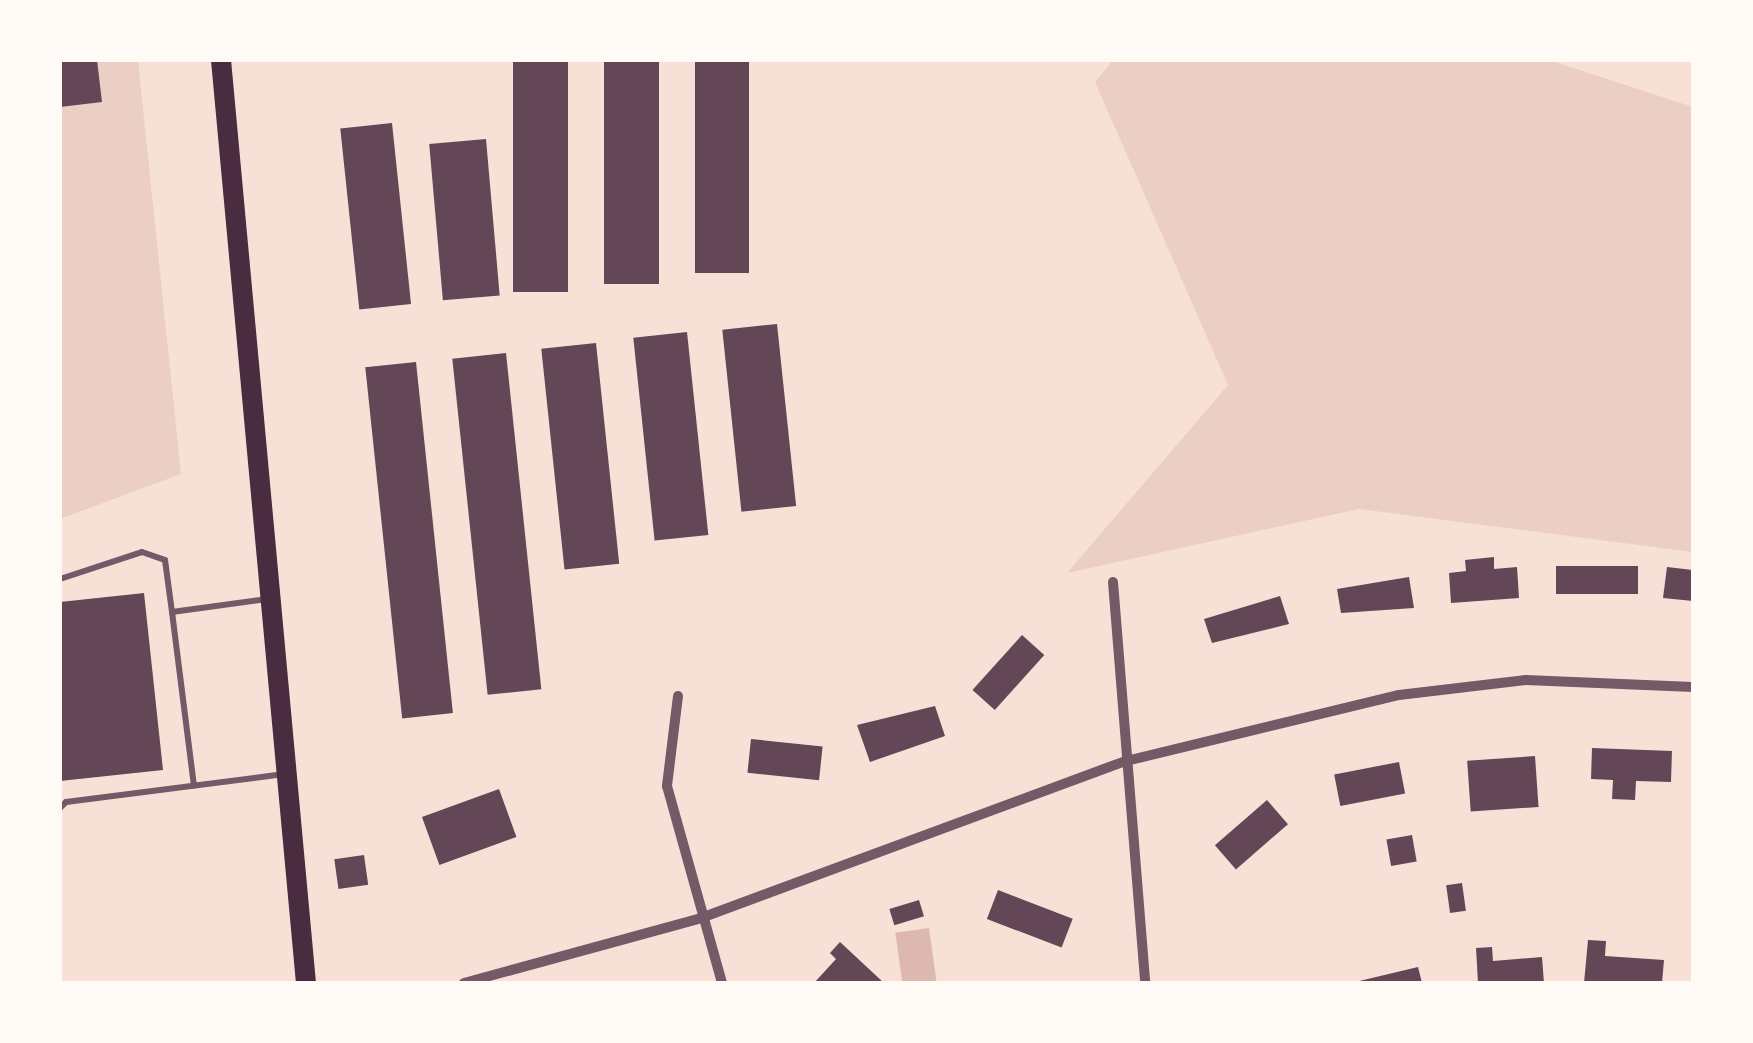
<!DOCTYPE html>
<html>
<head>
<meta charset="utf-8">
<style>
	body { margin:0 }
	#map { position:relative; width:1753px; height:1043px; overflow:hidden; background:#f7e1d7; font-family:Ubuntu,sans-serif }
	div>[style] { position:absolute }
	.green>* { inset:0; background:#ebcfc5 }
	.water>* { inset:0; background:#dcb8b0; transform-origin:0 0 }
	.building>* { inset:0; background:#644757; transform-origin:0 0 }
	.service>* { height:6px; margin:-3px; padding:0 3px; transform-origin:3px; border-radius:3px; background:#755966 }
	.minor>* { height:10px; margin:-5px; padding:0 5px; transform-origin:5px; border-radius:5px; background:#755966 }
	.trunk>* { height:20px; margin:-10px; padding:0 10px; transform-origin:10px; border-radius:10px; background:#4a2c40 }
	span { translate:-50% -50%; white-space:nowrap; text-align:center; line-height:1.15; -webkit-text-stroke:10px #fffaf5; paint-order:stroke }
	.frame { position:absolute; inset:0; border:62px solid #fffaf5; pointer-events:none }
</style>
</head>
<body>
<div id="map">
	<div class="green">
		<i style="clip-path:polygon(60px 60px,138px 60px,181px 474px,60px 519px)"></i>
		<i style="clip-path:polygon(1113px 60px,1549px 60px,1693px 107px,1693px 552px,1359px 509px,1067px 573px,1228px 385px,1095px 82px)"></i>
	</div>
	<div class="water">
		<i style="left:929px;top:928px;width:53px;height:34px;rotate:82deg"></i>
	</div>
	<div class="building">
		<i style="clip-path:polygon(60px 60px,97px 60px,102px 102px,60px 107px)"></i>
		<i style="left:513px;top:60px;width:55px;height:232px"></i>
		<i style="left:604px;top:60px;width:55px;height:224px"></i>
		<i style="left:695px;top:60px;width:54px;height:213px"></i>
		<i style="left:392px;top:123px;width:182px;height:52px;rotate:84deg"></i>
		<i style="left:486px;top:139px;width:157px;height:57px;rotate:85deg"></i>
		<i style="left:777px;top:324px;width:183px;height:55px;rotate:84deg"></i>
		<i style="left:687px;top:332px;width:204px;height:54px;rotate:84deg"></i>
		<i style="left:596px;top:343px;width:222px;height:55px;rotate:84deg"></i>
		<i style="left:506px;top:353px;width:338px;height:54px;rotate:84deg"></i>
		<i style="left:416px;top:362px;width:353px;height:51px;rotate:84deg"></i>
		<i style="clip-path:polygon(1494px 557px,1494px 569px,1517px 567px,1519px 598px,1451px 603px,1449px 573px,1466px 571px,1465px 560px)"></i>
		<i style="left:1638px;top:566px;width:28px;height:82px;rotate:90deg"></i>
		<i style="clip-path:polygon(1667px 567px,1693px 570px,1693px 601px,1663px 598px)"></i>
		<i style="clip-path:polygon(1409px 577px,1414px 608px,1341px 613px,1337px 589px)"></i>
		<i style="clip-path:polygon(144px 593px,163px 770px,60px 781px,60px 602px)"></i>
		<i style="clip-path:polygon(1280px 596px,1289px 624px,1212px 643px,1204px 619px)"></i>
		<i style="left:1022px;top:635px;width:30px;height:74px;rotate:42deg"></i>
		<i style="clip-path:polygon(935px 706px,945px 736px,870px 762px,857px 725px)"></i>
		<i style="left:751px;top:739px;width:72px;height:34px;rotate:6deg"></i>
		<i style="clip-path:polygon(1592px 748px,1672px 751px,1671px 782px,1636px 781px,1635px 800px,1612px 799px,1613px 780px,1591px 779px)"></i>
		<i style="left:1535px;top:756px;width:51px;height:68px;rotate:86deg"></i>
		<i style="left:1399px;top:762px;width:32px;height:66px;rotate:79deg"></i>
		<i style="left:499px;top:789px;width:51px;height:82px;rotate:70deg"></i>
		<i style="left:1267px;top:800px;width:32px;height:69px;rotate:49deg"></i>
		<i style="left:1412px;top:835px;width:27px;height:26px;rotate:80deg"></i>
		<i style="left:364px;top:855px;width:30px;height:30px;rotate:82deg"></i>
		<i style="left:1462px;top:883px;width:28px;height:16px;rotate:82deg"></i>
		<i style="left:998px;top:890px;width:80px;height:31px;rotate:21deg"></i>
		<i style="left:919px;top:900px;width:17px;height:31px;rotate:73deg"></i>
		<i style="clip-path:polygon(1588px 940px,1606px 941px,1605px 956px,1664px 960px,1662px 983px,1584px 983px)"></i>
		<i style="clip-path:polygon(840px 942px,884px 983px,814px 983px,836px 959px,830px 953px)"></i>
		<i style="clip-path:polygon(1492px 947px,1493px 961px,1542px 957px,1544px 983px,1478px 983px,1476px 948px)"></i>
		<i style="clip-path:polygon(1418px 967px,1422px 983px,1355px 983px,1355px 982px)"></i>
	</div>
	<div class="service">
		<i style="left:60px;top:579px;width:86px;rotate:-18.2deg"></i>
		<i style="left:142px;top:552px;width:24px;rotate:19deg"></i>
		<i style="left:165px;top:560px;width:52px;rotate:82.3deg"></i>
		<i style="left:172px;top:612px;width:96px;rotate:-7.8deg"></i>
		<i style="left:172px;top:612px;width:175px;rotate:82.8deg"></i>
		<i style="left:60px;top:808px;width:8px;rotate:-45deg"></i>
		<i style="left:66px;top:802px;width:220px;rotate:-7.3deg"></i>
	</div>
	<div class="minor">
		<i style="left:1113px;top:582px;width:402px;rotate:85.4deg"></i>
		<i style="left:678px;top:696px;width:91px;rotate:97deg"></i>
		<i style="left:667px;top:786px;width:205px;rotate:74.4deg"></i>
		<i style="left:464px;top:983px;width:246px;rotate:-15.3deg"></i>
		<i style="left:701px;top:918px;width:453px;rotate:-20.3deg"></i>
		<i style="left:1126px;top:761px;width:281px;rotate:-13.6deg"></i>
		<i style="left:1399px;top:695px;width:128px;rotate:-6.7deg"></i>
		<i style="left:1526px;top:680px;width:167px;rotate:2.4deg"></i>
	</div>
	<div class="trunk">
		<i style="left:221px;top:60px;width:927px;rotate:84.74deg"></i>
	</div>
	<div class="frame"></div>
</div>
</body>
</html>
